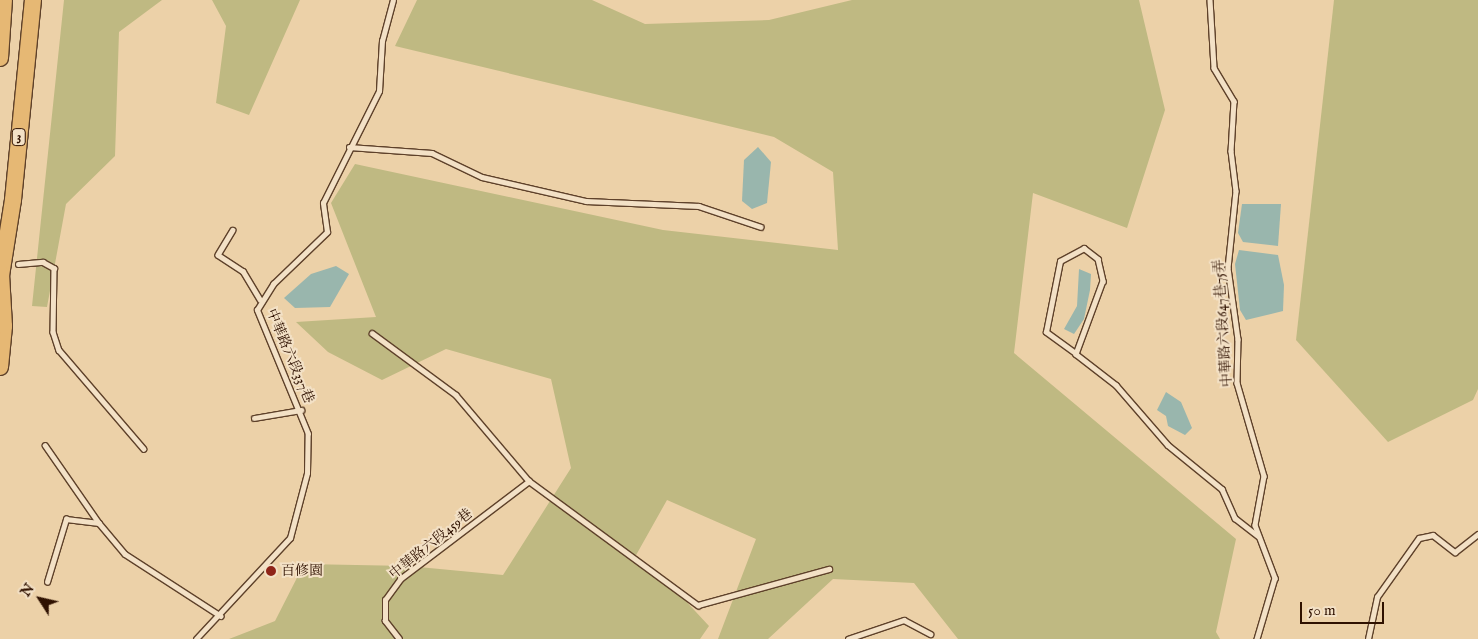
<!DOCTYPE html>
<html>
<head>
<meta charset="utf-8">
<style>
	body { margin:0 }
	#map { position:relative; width:1478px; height:639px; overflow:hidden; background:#ecd1a8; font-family:"IM FELL English","Noto Serif TC",serif }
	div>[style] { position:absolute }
	.green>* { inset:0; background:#bfb982 }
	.water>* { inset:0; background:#99b6ad }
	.roads { filter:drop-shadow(1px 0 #5e412a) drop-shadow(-1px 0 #5e412a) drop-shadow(0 1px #5e412a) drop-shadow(0 -1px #5e412a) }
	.lane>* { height:4.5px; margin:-2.25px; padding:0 2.25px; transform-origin:2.25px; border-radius:2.25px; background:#f3e1c6 }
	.highway>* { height:16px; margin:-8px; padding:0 8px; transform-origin:8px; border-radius:8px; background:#e6b874 }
	.dots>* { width:14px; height:14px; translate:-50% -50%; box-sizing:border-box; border:2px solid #f3e1c6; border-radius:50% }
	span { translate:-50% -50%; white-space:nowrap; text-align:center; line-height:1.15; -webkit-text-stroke:4px #f3e1c6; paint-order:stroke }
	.shield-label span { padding:1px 4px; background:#f3e1c6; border:1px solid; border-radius:4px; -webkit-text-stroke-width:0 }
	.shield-label { font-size:12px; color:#2f1100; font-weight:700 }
	.street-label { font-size:14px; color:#2f1100 }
	.poi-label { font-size:14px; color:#2f1100 }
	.left { translate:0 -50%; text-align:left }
	.north { position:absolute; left:15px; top:574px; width:50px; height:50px; -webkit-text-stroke:4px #f3e1c6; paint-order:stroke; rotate:305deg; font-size:14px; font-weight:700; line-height:20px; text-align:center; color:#2f1100 }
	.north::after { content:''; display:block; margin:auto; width:18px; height:22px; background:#2f1100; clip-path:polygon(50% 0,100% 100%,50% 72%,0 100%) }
	.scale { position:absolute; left:1300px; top:602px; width:84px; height:22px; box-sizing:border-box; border:2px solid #2f1100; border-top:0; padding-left:6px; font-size:15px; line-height:18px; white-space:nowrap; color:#2f1100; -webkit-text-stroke:4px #f3e1c6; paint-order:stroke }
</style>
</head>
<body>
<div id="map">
	<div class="green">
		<i style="clip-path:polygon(64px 0,162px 0,119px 32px,115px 156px,66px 204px,47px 307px,32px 306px)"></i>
		<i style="clip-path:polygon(212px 0,300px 0,249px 115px,216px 103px,226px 26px)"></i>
		<i style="clip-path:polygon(417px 0,592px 0,645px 24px,769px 20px,852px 0,1139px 0,1165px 110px,1127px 228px,1033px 193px,1014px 353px,1236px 539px,1216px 632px,1220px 639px,958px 639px,914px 583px,833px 579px,768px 639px,718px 639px,756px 539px,667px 500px,635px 557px,669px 583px,709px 626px,700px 639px,229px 639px,275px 621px,304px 564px,408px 566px,503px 575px,571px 468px,551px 379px,446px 349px,382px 380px,328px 352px,296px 322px,376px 317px,331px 203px,355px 164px,663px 230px,838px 250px,833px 172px,774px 137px,395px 46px)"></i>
		<i style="clip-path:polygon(1334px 0,1478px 0,1478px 389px,1473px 400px,1388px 442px,1296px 340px)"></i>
	</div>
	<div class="water">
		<i style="clip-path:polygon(758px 147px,771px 162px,767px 203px,752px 209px,742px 201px,744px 160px)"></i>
		<i style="clip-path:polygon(1242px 204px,1281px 204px,1278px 246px,1243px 242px,1238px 233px)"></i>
		<i style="clip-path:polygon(1239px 250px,1278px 255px,1284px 285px,1283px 311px,1246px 320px,1240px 310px,1235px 264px)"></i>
		<i style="clip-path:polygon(336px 266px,349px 274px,330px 307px,295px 308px,284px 298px,311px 274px)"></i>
		<i style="clip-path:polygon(1079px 269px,1091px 274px,1090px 290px,1084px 319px,1074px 334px,1064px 329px,1077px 306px)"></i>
		<i style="clip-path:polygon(1166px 392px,1181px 402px,1192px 428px,1185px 435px,1168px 426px,1166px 416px,1157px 410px)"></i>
	</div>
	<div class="roads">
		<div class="lane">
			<i style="left:1210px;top:0;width:68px;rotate:86.6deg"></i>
			<i style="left:1214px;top:68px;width:39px;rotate:59deg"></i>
			<i style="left:1234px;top:101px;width:50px;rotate:93.4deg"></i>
			<i style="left:1231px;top:151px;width:40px;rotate:82.9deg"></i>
			<i style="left:1236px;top:191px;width:77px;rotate:95.9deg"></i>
			<i style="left:1228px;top:268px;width:72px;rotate:82deg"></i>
			<i style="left:1238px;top:339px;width:44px;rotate:91.3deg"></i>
			<i style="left:1237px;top:383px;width:97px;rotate:73.8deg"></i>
			<i style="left:1264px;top:476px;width:50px;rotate:100.4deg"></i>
			<i style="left:1255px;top:525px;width:57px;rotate:69.3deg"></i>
			<i style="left:1275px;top:578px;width:64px;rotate:106.4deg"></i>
			<i style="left:349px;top:147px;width:83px;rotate:4.1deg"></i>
			<i style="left:432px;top:153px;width:55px;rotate:25.6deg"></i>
			<i style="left:482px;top:177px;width:107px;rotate:13deg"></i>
			<i style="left:586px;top:201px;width:113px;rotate:2.5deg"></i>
			<i style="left:699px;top:206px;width:65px;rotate:18.7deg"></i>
			<i style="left:233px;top:230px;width:29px;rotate:121deg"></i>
			<i style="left:218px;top:255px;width:30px;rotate:33deg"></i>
			<i style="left:243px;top:271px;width:33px;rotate:59deg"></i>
			<i style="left:18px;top:264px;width:25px;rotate:-5deg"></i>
			<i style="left:43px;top:262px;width:13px;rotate:29deg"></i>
			<i style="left:54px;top:268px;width:64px;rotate:90.9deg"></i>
			<i style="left:53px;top:332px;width:19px;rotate:72deg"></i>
			<i style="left:59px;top:350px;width:130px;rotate:49.4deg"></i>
			<i style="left:372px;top:333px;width:104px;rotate:36.4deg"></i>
			<i style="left:456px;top:395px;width:113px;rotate:49.7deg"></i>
			<i style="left:529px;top:481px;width:210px;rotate:36.3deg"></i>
			<i style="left:698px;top:605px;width:136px;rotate:-15.4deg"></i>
			<i style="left:1076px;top:354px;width:37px;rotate:-144deg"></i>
			<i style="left:1046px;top:332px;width:72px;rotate:-78.8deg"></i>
			<i style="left:1060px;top:261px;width:27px;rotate:-28deg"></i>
			<i style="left:1084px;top:248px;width:18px;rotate:38deg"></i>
			<i style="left:1098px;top:259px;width:23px;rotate:77deg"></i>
			<i style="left:1103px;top:281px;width:78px;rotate:110.3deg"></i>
			<i style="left:1076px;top:354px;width:51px;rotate:37.8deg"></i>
			<i style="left:1116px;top:385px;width:79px;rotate:49.1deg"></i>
			<i style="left:1168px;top:445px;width:70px;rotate:39.2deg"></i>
			<i style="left:1222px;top:489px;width:32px;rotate:66deg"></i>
			<i style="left:1235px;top:518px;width:29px;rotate:38deg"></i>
			<i style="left:254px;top:418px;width:48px;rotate:-9.7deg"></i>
			<i style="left:45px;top:445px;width:95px;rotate:55.3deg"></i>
			<i style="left:47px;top:582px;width:66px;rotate:-73.2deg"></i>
			<i style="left:66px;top:519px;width:33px;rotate:7deg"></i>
			<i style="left:99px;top:523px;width:40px;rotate:50deg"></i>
			<i style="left:125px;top:554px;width:114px;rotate:32.9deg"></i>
			<i style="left:196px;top:639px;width:138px;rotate:-47.1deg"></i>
			<i style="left:290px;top:538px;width:67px;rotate:-75.3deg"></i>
			<i style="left:307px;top:473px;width:39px;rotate:-89deg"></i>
			<i style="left:308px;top:434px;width:134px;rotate:-112.4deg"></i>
			<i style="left:257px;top:310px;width:31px;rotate:-58deg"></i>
			<i style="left:273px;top:284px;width:75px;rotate:-43.9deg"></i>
			<i style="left:327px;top:232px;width:29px;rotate:-98deg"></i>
			<i style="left:323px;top:203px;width:125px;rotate:-63.4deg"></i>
			<i style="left:379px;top:91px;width:50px;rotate:-86.6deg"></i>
			<i style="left:382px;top:41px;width:42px;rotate:-75deg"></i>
			<i style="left:399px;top:639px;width:23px;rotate:-128deg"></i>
			<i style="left:385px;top:621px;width:21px;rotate:-90deg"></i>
			<i style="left:385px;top:600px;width:26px;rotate:-54deg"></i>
			<i style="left:400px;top:579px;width:162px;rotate:-37.2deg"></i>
			<i style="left:848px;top:639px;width:59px;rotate:-18.7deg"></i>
			<i style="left:904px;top:620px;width:30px;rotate:28deg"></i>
			<i style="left:1368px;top:639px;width:43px;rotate:-77.9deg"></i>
			<i style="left:1377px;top:597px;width:72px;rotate:-54.6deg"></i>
			<i style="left:1419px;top:538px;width:14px;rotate:-12deg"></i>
			<i style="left:1433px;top:535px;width:28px;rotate:38deg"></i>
			<i style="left:1455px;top:552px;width:29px;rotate:-38deg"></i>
		</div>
		<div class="highway">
			<i style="left:0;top:58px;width:58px;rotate:-86.1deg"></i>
			<i style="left:0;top:282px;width:83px;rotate:-81deg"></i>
			<i style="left:13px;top:200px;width:201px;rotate:-84.3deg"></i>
			<i style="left:0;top:367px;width:41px;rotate:-84.4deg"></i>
			<i style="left:4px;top:326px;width:52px;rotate:-93.3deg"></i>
		</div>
	</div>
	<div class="dots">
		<i style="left:271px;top:571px;background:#8f2418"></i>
	</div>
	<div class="shield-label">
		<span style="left:19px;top:137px">3</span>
	</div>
	<div class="street-label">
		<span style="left:1223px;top:323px;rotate:-94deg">中華路六段647巷75弄</span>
		<span style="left:290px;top:356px;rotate:67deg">中華路六段337巷</span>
		<span style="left:431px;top:544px;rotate:-39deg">中華路六段459巷</span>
	</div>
	<div class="poi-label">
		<span class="left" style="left:281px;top:571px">百修園</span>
	</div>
	<div class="north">N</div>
	<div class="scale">50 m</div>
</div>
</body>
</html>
